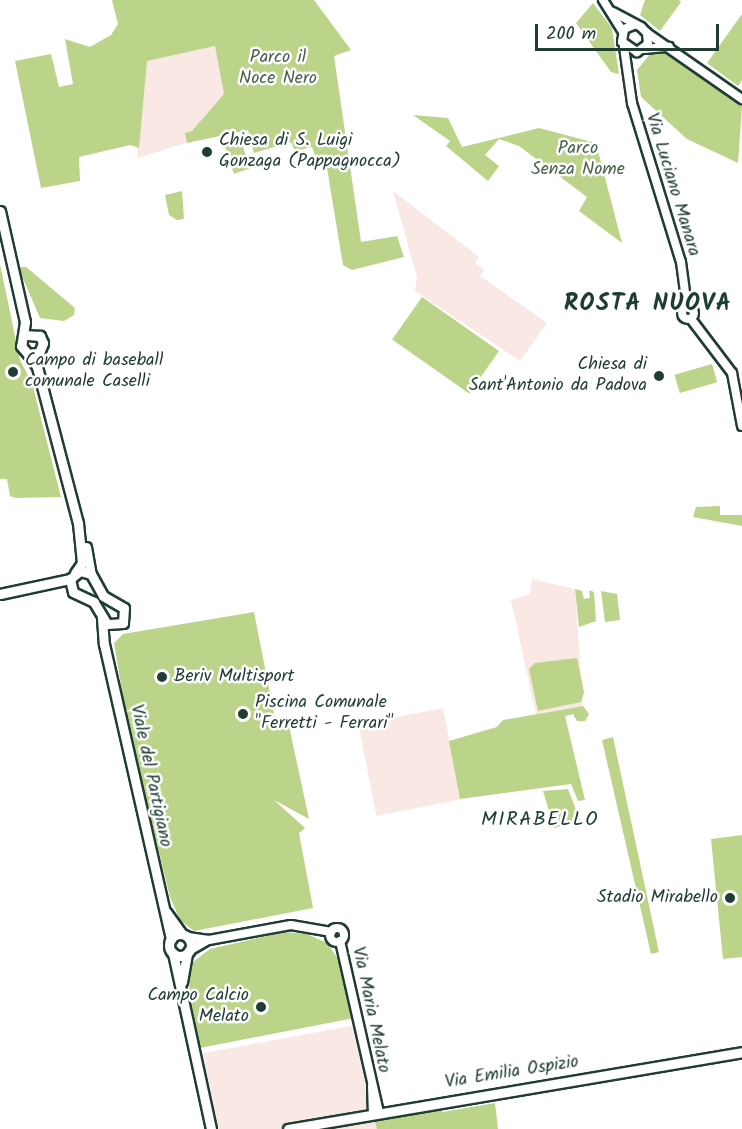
<!DOCTYPE html>
<html>
<head>
<meta charset="utf-8">
<style>
	body { margin:0 }
	#map { position:relative; width:742px; height:1129px; overflow:hidden; background:#fff; font-family:Kalam,sans-serif }
	div>[style] { position:absolute }
	.built>* { inset:0; background:#f9e8e4; transform-origin:0 0 }
	.green>* { inset:0; background:#bbd48a; transform-origin:0 0 }
	.roads { filter:drop-shadow(2px 0 #1f3d34) drop-shadow(-2px 0 #1f3d34) drop-shadow(0 2px #1f3d34) drop-shadow(0 -2px #1f3d34) }
	.tertiary>* { height:8px; margin:-4px; padding:0 4px; transform-origin:4px; border-radius:4px; background:#fff }
	.tertiary>.ring { margin:-4px; padding:0; box-sizing:content-box; background:none; border:8px solid #fff; border-radius:50% }
	.secondary>* { height:9px; margin:-4.5px; padding:0 4.5px; transform-origin:4.5px; border-radius:4.5px; background:#fff }
	.secondary>.ring { margin:-4.5px; padding:0; box-sizing:content-box; background:none; border:9px solid #fff; border-radius:50% }
	.dots>* { width:16px; height:16px; translate:-50% -50%; box-sizing:border-box; border:3px solid #fff; border-radius:50% }
	span { translate:-50% -50%; white-space:nowrap; text-align:center; line-height:1.15; -webkit-text-stroke:5px #fff; paint-order:stroke }
	.park-label { font-size:18px; color:#46634a }
	.poi-label { font-size:18px; color:#1f3d34 }
	.left { translate:0 -50%; text-align:left }
	.right { translate:-100% -50%; text-align:right }
	.street-label { font-size:18px; color:#1f3d34 }
	.neighbourhood-label { font-size:20px; color:#1f3d34; letter-spacing:1.5px }
	.district-label { font-size:24px; color:#1f3d34; font-weight:700; letter-spacing:1.5px }
	.scale { position:absolute; left:535px; top:24px; width:184px; height:27px; box-sizing:border-box; border:3px solid #1f3d34; border-top:0; padding-left:8px; font-size:18px; line-height:21px; white-space:nowrap; color:#1f3d34; -webkit-text-stroke:4px #fff; paint-order:stroke }
</style>
</head>
<body>
<div id="map">
	<div class="built">
		<i style="clip-path:polygon(225px 44px,237px 127px,137px 158px,146px 61px)"></i>
		<i style="clip-path:polygon(393px 191px,479px 257px,475px 263px,484px 270px,480px 276px,547px 323px,520px 361px,415px 291px,417px 277px)"></i>
		<i style="clip-path:polygon(532px 579px,575px 589px,583px 706px,536px 714px,511px 600px,530px 594px)"></i>
		<i style="left:443px;top:708px;width:93px;height:86px;rotate:79deg"></i>
		<i style="clip-path:polygon(356px 1025px,377px 1129px,216px 1129px,199px 1054px)"></i>
	</div>
	<div class="green">
		<i style="clip-path:polygon(112px 0,314px 0,351px 50px,334px 56px,361px 242px,397px 236px,404px 257px,352px 270px,343px 265px,326px 162px,318px 164px,312px 147px,295px 151px,291px 142px,254px 153px,248px 130px,187px 143px,185px 133px,192px 131px,224px 94px,215px 46px,147px 61px,139px 148px,130px 145px,79px 157px,80px 181px,41px 188px,15px 61px,51px 54px,59px 87px,73px 84px,65px 39px,90px 47px,111px 35px,118px 24px)"></i>
		<i style="clip-path:polygon(645px 0,679px 0,681px 2px,660px 31px,640px 15px)"></i>
		<i style="clip-path:polygon(593px 3px,612px 28px,619px 74px,611px 72px,576px 23px)"></i>
		<i style="clip-path:polygon(742px 14px,742px 80px,738px 86px,707px 63px)"></i>
		<i style="clip-path:polygon(663px 50px,675px 53px,742px 106px,738px 163px,687px 139px,641px 97px,637px 70px,651px 53px)"></i>
		<i style="clip-path:polygon(413px 115px,448px 118px,462px 147px,539px 128px,596px 143px,622px 243px,579px 211px,587px 197px,519px 146px,499px 139px,485px 155px,499px 166px,488px 181px,446px 146px,450px 141px)"></i>
		<i style="left:241px;top:141px;width:29px;height:17px;rotate:72deg"></i>
		<i style="clip-path:polygon(182px 191px,184px 219px,177px 220px,169px 215px,165px 195px)"></i>
		<i style="clip-path:polygon(0 264px,20px 360px,32px 383px,61px 497px,16px 498px,10px 496px,7px 479px,0 479px)"></i>
		<i style="clip-path:polygon(18px 267px,26px 267px,69px 303px,75px 308px,74px 315px,64px 321px,40px 318px)"></i>
		<i style="left:422px;top:297px;width:94px;height:52px;rotate:35deg"></i>
		<i style="left:712px;top:364px;width:19px;height:39px;rotate:74deg"></i>
		<i style="clip-path:polygon(720px 506px,720px 515px,742px 515px,742px 526px,693px 517px,696px 507px)"></i>
		<i style="clip-path:polygon(575px 589px,582px 591px,584px 599px,590px 598px,589px 590px,594px 592px,596px 621px,579px 627px)"></i>
		<i style="clip-path:polygon(601px 591px,617px 594px,620px 620px,605px 622px)"></i>
		<i style="clip-path:polygon(254px 612px,277px 729px,289px 726px,309px 819px,274px 800px,305px 828px,299px 833px,313px 908px,194px 931px,180px 920px,170px 897px,128px 726px,114px 643px,123px 634px)"></i>
		<i style="clip-path:polygon(577px 658px,584px 692px,581px 702px,538px 711px,529px 669px,535px 663px)"></i>
		<i style="clip-path:polygon(583px 706px,589px 714px,585px 721px,577px 721px,573px 714px,565px 716px,585px 800px,578px 801px,571px 784px,460px 799px,449px 741px,497px 727px,503px 720px)"></i>
		<i style="clip-path:polygon(613px 737px,659px 952px,651px 954px,602px 740px)"></i>
		<i style="clip-path:polygon(568px 789px,580px 820px,554px 828px,543px 791px)"></i>
		<i style="clip-path:polygon(742px 835px,742px 957px,723px 959px,711px 839px)"></i>
		<i style="clip-path:polygon(284px 932px,307px 934px,327px 943px,341px 963px,354px 1018px,200px 1048px,191px 1000px,188px 971px,193px 962px,210px 949px)"></i>
		<i style="clip-path:polygon(495px 1103px,498px 1129px,377px 1129px,374px 1118px,441px 1106px,442px 1112px)"></i>
	</div>
	<div class="roads">
		<div class="tertiary">
			<i style="left:603px;top:0;width:38px;rotate:58deg"></i>
			<i style="left:613px;top:12px;width:32px;rotate:28deg"></i>
			<i style="left:641px;top:27px;width:8px;rotate:45deg"></i>
			<i style="left:647px;top:33px;width:11px;rotate:85deg"></i>
			<i style="left:648px;top:44px;width:14px;rotate:144deg"></i>
			<i style="left:637px;top:52px;width:18px;rotate:-146deg"></i>
			<i style="left:622px;top:42px;width:13px;rotate:-81deg"></i>
			<i style="left:624px;top:29px;width:11px;rotate:-22deg"></i>
			<i style="left:647px;top:33px;width:116px;rotate:34.8deg"></i>
			<i style="left:624px;top:47px;width:57px;rotate:81.9deg"></i>
			<i style="left:632px;top:103px;width:166px;rotate:72.9deg"></i>
			<i style="left:681px;top:262px;width:45px;rotate:82.4deg"></i>
			<i style="left:644px;top:49px;width:25px;rotate:-5deg"></i>
			<i class="ring" style="left:682px;top:307px;width:4px;height:4px"></i>
			<i style="left:691px;top:319px;width:68px;rotate:52.8deg"></i>
			<i style="left:732px;top:373px;width:54px;rotate:79.3deg"></i>
			<i class="ring" style="left:330px;top:928px;width:6px;height:6px"></i>
			<i style="left:188px;top:937px;width:21px;rotate:8deg"></i>
			<i style="left:209px;top:940px;width:83px;rotate:-10.4deg"></i>
			<i style="left:291px;top:925px;width:41px;rotate:9.9deg"></i>
			<i style="left:340px;top:941px;width:175px;rotate:77.2deg"></i>
			<i style="left:189px;top:951px;width:22px;rotate:-30deg"></i>
			<i style="left:372px;top:1086px;width:27px;rotate:88deg"></i>
		</div>
		<div class="secondary">
			<i style="left:0;top:211px;width:114px;rotate:77.3deg"></i>
			<i style="left:25px;top:322px;width:24px;rotate:99deg"></i>
			<i style="left:21px;top:346px;width:11px;rotate:49deg"></i>
			<i style="left:28px;top:354px;width:11px;rotate:-5deg"></i>
			<i style="left:39px;top:353px;width:11px;rotate:-68deg"></i>
			<i style="left:43px;top:343px;width:8px;rotate:-113deg"></i>
			<i style="left:40px;top:336px;width:16px;rotate:-176deg"></i>
			<i style="left:29px;top:355px;width:14px;rotate:56deg"></i>
			<i style="left:37px;top:367px;width:161px;rotate:75.3deg"></i>
			<i style="left:78px;top:523px;width:40px;rotate:84.3deg"></i>
			<i style="left:82px;top:563px;width:12px;rotate:125deg"></i>
			<i style="left:86px;top:547px;width:27px;rotate:80deg"></i>
			<i style="left:80px;top:571px;width:11px;rotate:15deg"></i>
			<i style="left:91px;top:574px;width:25px;rotate:61deg"></i>
			<i style="left:103px;top:596px;width:24px;rotate:30deg"></i>
			<i style="left:124px;top:608px;width:15px;rotate:94deg"></i>
			<i style="left:123px;top:623px;width:16px;rotate:176deg"></i>
			<i style="left:107px;top:624px;width:26px;rotate:-121deg"></i>
			<i style="left:94px;top:602px;width:23px;rotate:-155deg"></i>
			<i style="left:73px;top:592px;width:13px;rotate:-103deg"></i>
			<i style="left:70px;top:579px;width:13px;rotate:-39deg"></i>
			<i style="left:0;top:594px;width:72px;rotate:-12.1deg"></i>
			<i style="left:102px;top:618px;width:26px;rotate:86deg"></i>
			<i style="left:104px;top:644px;width:303px;rotate:77.2deg"></i>
			<i style="left:166px;top:912px;width:27px;rotate:54deg"></i>
			<i class="ring" style="left:169px;top:934px;width:13px;height:13px"></i>
			<i style="left:173px;top:953px;width:180px;rotate:77.8deg"></i>
			<i style="left:182px;top:982px;width:29px;rotate:-80deg"></i>
			<i style="left:288px;top:1129px;width:460px;rotate:-9.6deg"></i>
		</div>
	</div>
	<div class="dots">
		<i style="left:207px;top:152px;background:#1f3d34"></i>
		<i style="left:13px;top:372px;background:#1f3d34"></i>
		<i style="left:659px;top:376px;background:#1f3d34"></i>
		<i style="left:162px;top:677px;background:#1f3d34"></i>
		<i style="left:243px;top:714px;background:#1f3d34"></i>
		<i style="left:730px;top:898px;background:#1f3d34"></i>
		<i style="left:261px;top:1007px;background:#1f3d34"></i>
	</div>
	<div class="park-label">
		<span style="left:278px;top:69px">Parco il<br>Noce Nero</span>
		<span style="left:578px;top:160px">Parco<br>Senza Nome</span>
	</div>
	<div class="poi-label">
		<span class="left" style="left:219px;top:152px">Chiesa di S. Luigi<br>Gonzaga (Pappagnocca)</span>
		<span class="left" style="left:25px;top:372px">Campo di baseball<br>comunale Caselli</span>
		<span class="right" style="left:647px;top:376px">Chiesa di<br>Sant'Antonio da Padova</span>
		<span class="left" style="left:174px;top:677px">Beriv Multisport</span>
		<span class="left" style="left:255px;top:714px">Piscina Comunale<br>"Ferretti - Ferrari"</span>
		<span class="right" style="left:718px;top:898px">Stadio Mirabello</span>
		<span class="right" style="left:249px;top:1007px">Campo Calcio<br>Melato</span>
	</div>
	<div class="street-label">
		<span style="left:672px;top:185px;rotate:73deg">Via Luciano Manara</span>
		<span style="left:150px;top:776px;rotate:78deg">Viale del Partigiano</span>
		<span style="left:370px;top:1010px;rotate:78deg">Via Maria Melato</span>
		<span style="left:512px;top:1073px;rotate:-9deg">Via Emilia Ospizio</span>
	</div>
	<div class="neighbourhood-label">
		<span style="left:540px;top:820px">MIRABELLO</span>
	</div>
	<div class="district-label">
		<span style="left:648px;top:304px">ROSTA NUOVA</span>
	</div>
	<div class="scale">200 m</div>
</div>
</body>
</html>
